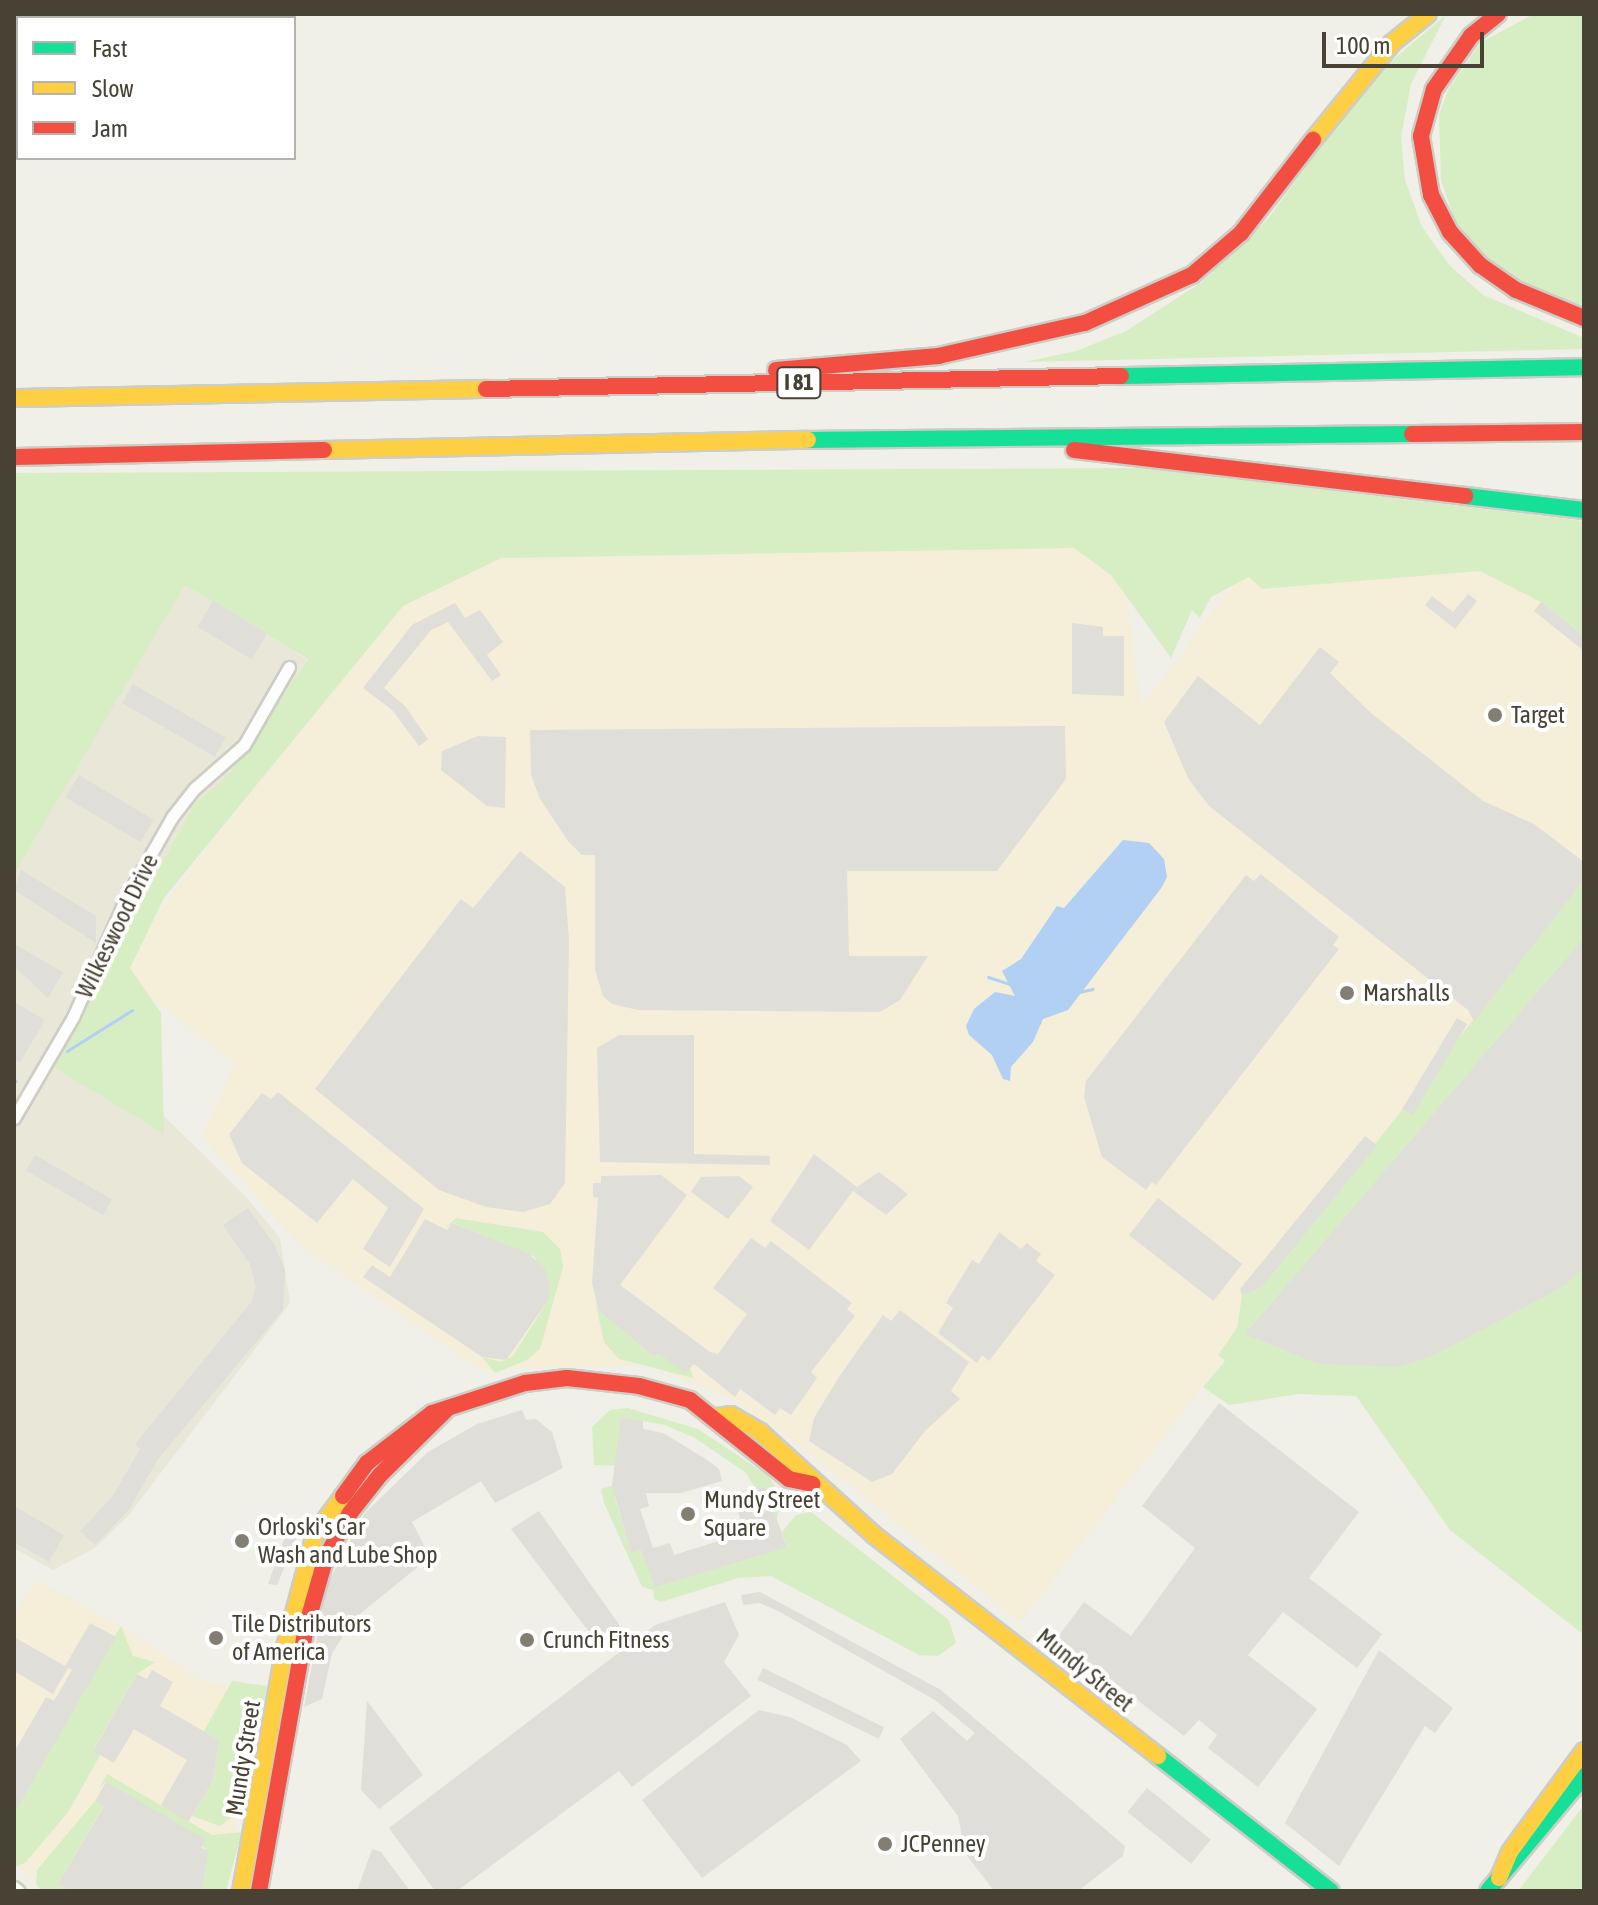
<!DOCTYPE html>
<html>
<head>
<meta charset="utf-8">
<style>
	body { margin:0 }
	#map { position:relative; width:1598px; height:1905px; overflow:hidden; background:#f0efe8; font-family:"Asap Condensed",sans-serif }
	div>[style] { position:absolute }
	.residential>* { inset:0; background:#e9e7d8 }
	.commercial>* { inset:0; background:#f5eed9 }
	.green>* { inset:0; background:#d7eec4 }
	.parking>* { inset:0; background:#dfded8; transform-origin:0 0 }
	.water>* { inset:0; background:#b2cff4 }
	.stream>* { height:3px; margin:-1.5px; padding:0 1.5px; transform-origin:1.5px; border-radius:1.5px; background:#b2cff4 }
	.roads { filter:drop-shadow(2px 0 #cecdc5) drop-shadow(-2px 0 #cecdc5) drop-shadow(0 2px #cecdc5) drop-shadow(0 -2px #cecdc5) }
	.street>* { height:11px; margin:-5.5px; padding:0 5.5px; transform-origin:5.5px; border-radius:5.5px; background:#fdfdfc }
	.fast>* { height:16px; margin:-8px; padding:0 8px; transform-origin:8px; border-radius:8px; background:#16e098 }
	.slow>* { height:16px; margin:-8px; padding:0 8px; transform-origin:8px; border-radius:8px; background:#ffcf43 }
	.jam>* { height:16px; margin:-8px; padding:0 8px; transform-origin:8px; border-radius:8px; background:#f24e42 }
	.dots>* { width:22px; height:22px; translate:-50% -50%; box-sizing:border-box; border:4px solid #fff; border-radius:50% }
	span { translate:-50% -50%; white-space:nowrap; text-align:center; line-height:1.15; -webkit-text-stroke:8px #fff; paint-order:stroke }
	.shield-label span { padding:2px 6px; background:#fff; border:2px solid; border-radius:6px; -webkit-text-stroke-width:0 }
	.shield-label { font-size:22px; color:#474233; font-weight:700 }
	.poi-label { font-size:24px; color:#474233 }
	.left { translate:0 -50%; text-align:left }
	.street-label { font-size:24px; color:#474233 }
	.frame { position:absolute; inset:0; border:16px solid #474233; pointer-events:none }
	.legend { position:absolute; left:16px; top:16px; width:280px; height:144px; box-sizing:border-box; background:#fff; border:2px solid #b5b3ad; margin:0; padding:10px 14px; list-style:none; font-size:24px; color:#474233 }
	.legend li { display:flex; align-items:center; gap:16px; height:40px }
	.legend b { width:40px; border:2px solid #b5b3ad }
	.scale { position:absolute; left:1322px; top:32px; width:162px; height:36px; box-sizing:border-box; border:4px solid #474233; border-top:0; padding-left:10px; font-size:24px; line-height:28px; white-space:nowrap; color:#474233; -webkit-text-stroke:6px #fff; paint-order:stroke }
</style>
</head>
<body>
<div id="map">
	<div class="residential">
		<i style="clip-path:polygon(185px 584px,307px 659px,77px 1030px,245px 1196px,280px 1238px,290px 1303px,128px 1516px,95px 1548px,53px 1570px,14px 1548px,14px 864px)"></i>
	</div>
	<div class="commercial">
		<i style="clip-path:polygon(1073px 543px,1099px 555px,1126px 594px,1141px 708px,1243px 571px,1502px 552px,1584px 609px,1584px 916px,1238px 1341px,1020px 1622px,795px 1442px,733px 1399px,647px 1365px,481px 1370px,298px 1243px,202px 1136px,236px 1063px,115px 970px,397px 600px,499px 553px)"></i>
		<i style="clip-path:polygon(36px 1580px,132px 1632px,199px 1680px,260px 1693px,233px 1845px,217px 1891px,48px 1891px,14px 1864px,14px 1617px)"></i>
	</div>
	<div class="green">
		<i style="clip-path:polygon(1534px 14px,1584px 14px,1584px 309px,1533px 290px,1478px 252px,1454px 218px,1441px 180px,1439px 114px,1449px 88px,1481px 42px)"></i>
		<i style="clip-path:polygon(1446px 15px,1411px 84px,1401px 137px,1405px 180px,1422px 227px,1450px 266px,1483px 295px,1584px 338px,1584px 349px,1025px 362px,1076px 351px,1126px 331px,1202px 282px,1267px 220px,1371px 78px)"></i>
		<i style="clip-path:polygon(1147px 468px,1584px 521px,1584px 636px,1541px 602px,1480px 571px,1262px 589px,1249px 577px,1211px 597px,1200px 618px,1192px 610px,1171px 658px,1111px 575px,1074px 548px,501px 558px,403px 606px,164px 898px,130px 968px,161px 1013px,164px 1134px,52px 1066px,194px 805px,229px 774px,308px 659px,185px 585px,14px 874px,14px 473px)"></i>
		<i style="clip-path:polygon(1584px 880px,1584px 1635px,1450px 1530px,1356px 1396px,1298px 1394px,1229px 1405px,1203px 1387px,1225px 1361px,1218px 1355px,1237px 1328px,1242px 1296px,1262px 1287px)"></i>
		<i style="clip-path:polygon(456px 1218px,543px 1232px,560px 1249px,563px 1267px,540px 1349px,527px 1360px,495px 1373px,482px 1357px,501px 1362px,513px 1356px,547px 1302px,535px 1257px,453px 1223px,444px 1229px)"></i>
		<i style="clip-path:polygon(595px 1300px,599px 1311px,654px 1357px,658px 1352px,690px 1367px,693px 1378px,619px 1359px,604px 1342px)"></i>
		<i style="clip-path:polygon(628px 1408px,698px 1429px,769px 1476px,781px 1497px,776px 1524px,746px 1473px,695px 1438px,665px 1425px,643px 1421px,624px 1466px,594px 1465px,592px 1427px,610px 1410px)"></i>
		<i style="clip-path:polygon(618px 1484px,615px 1498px,631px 1552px,641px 1550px,649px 1568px,787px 1546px,782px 1532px,796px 1515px,811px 1512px,949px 1620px,956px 1643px,938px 1656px,919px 1655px,771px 1576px,738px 1578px,661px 1602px,654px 1599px,653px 1590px,642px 1587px,604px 1503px,601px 1489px)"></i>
		<i style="clip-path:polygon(121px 1626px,133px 1656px,155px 1662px,137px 1674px,93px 1750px,100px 1755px,69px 1811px,25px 1863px,14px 1867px,14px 1811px)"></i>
		<i style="clip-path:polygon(232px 1681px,267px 1686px,244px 1808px,220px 1826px,192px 1816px,213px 1781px,219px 1741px,204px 1731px)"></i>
		<i style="clip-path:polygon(107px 1774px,212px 1835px,242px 1832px,226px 1891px,201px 1891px,208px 1850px,105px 1782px,99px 1789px)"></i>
		<i style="clip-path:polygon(95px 1801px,104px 1805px,58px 1884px,69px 1891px,41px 1891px,36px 1883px,37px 1870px)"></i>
		<i style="clip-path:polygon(1584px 1805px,1584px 1891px,1518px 1891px)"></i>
	</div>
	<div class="parking">
		<i style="clip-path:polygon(1468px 594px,1477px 601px,1455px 629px,1425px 605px,1432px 596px,1453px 612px)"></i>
		<i style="left:213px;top:601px;width:63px;height:30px;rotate:31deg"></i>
		<i style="clip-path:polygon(1541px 602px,1584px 636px,1584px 651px,1534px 611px)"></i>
		<i style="clip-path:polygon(455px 603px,465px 618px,480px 610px,503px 642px,487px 655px,501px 675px,492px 681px,448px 622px,431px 630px,384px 688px,405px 706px,428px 739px,419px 746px,392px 710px,363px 688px,412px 625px)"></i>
		<i style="clip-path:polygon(1072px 623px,1103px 627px,1103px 636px,1124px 636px,1124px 696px,1072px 694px)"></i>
		<i style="clip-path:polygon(1320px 647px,1339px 662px,1330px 673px,1371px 713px,1483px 801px,1534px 824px,1584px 862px,1584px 880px,1474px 1021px,1468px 1010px,1209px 806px,1188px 778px,1164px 722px,1198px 676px,1260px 725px)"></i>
		<i style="left:133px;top:684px;width:107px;height:22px;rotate:30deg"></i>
		<i style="clip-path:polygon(1065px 726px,1066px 779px,997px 871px,847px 871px,849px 956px,928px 956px,900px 1000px,880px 1012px,638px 1010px,612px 1004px,603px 996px,595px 970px,595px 855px,582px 855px,568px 841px,540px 799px,531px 775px,530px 730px)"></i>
		<i style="clip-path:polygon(478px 736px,506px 737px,505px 808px,487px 806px,441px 770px,442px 751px)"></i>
		<i style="left:79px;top:775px;width:87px;height:26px;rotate:31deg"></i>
		<i style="clip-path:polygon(520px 851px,565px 887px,569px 941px,565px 1183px,550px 1204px,523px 1212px,486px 1207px,439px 1190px,315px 1089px,461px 899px,473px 908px)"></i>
		<i style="clip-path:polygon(21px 870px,96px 916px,96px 943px,14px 890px)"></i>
		<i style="clip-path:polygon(1261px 874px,1339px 937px,1333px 945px,1339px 949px,1156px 1185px,1152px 1182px,1146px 1190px,1102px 1157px,1084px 1097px,1086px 1081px,1246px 875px,1254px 881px)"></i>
		<i style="clip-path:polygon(1584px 938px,1584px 1267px,1565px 1285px,1529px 1305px,1432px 1356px,1398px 1367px,1318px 1364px,1245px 1334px)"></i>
		<i style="clip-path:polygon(14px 944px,63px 972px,48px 998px,14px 966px)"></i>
		<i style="clip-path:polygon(14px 1002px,45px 1020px,20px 1062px,14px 1059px)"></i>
		<i style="left:1457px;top:1018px;width:12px;height:106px;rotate:31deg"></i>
		<i style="clip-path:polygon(694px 1035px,694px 1154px,770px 1156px,770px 1165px,600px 1162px,597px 1048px,619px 1035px)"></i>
		<i style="clip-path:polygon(278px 1092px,424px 1209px,390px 1267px,363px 1249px,388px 1208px,353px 1179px,317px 1223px,242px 1163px,229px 1134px,262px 1093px,271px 1099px)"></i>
		<i style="clip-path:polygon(1365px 1136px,1377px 1145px,1262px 1287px,1242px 1296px,1240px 1289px)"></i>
		<i style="clip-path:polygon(814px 1154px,857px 1187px,879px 1172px,908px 1194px,886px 1215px,853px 1191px,809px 1250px,770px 1221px)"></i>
		<i style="left:35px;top:1155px;width:89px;height:18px;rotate:30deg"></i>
		<i style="clip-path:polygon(661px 1175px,687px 1195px,620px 1285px,710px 1352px,718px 1354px,747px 1314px,713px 1288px,751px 1238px,765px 1248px,771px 1241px,852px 1303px,847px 1309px,855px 1316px,811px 1372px,817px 1378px,791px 1415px,780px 1408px,775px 1415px,740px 1389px,735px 1397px,694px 1364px,685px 1373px,658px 1353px,654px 1357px,599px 1311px,592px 1283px,598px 1198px,593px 1197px,593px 1183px,601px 1183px,601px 1176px)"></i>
		<i style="clip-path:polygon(739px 1176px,753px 1187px,728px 1219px,691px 1192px,701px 1177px)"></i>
		<i style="left:1158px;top:1198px;width:107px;height:47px;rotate:38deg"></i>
		<i style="clip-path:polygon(248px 1208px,274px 1244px,285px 1270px,283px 1310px,158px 1459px,128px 1511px,95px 1545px,80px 1531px,113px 1496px,140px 1449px,135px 1444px,252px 1301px,256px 1287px,250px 1264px,223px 1225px)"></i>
		<i style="clip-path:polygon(425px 1219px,447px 1230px,452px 1223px,528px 1253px,545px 1269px,551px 1288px,547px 1302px,506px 1360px,482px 1357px,363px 1277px,372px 1265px,390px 1277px)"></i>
		<i style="clip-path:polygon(999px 1232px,1021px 1249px,1027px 1243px,1041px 1254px,1036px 1261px,1055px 1275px,989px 1361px,982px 1355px,977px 1363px,938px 1333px,953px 1308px,946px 1303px,972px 1260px,979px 1264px)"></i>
		<i style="clip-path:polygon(900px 1310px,969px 1362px,951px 1391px,960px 1399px,925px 1431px,892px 1474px,872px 1482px,809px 1441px,814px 1418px,841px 1374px,883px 1315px,891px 1321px)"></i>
		<i style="clip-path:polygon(1219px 1403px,1359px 1512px,1309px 1578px,1382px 1634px,1357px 1668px,1283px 1612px,1248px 1655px,1317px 1709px,1258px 1787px,1208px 1748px,1217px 1735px,1199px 1720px,1184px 1736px,1057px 1638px,1084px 1602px,1131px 1636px,1195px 1548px,1142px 1506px)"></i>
		<i style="clip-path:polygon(522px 1410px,526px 1420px,536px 1419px,552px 1432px,563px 1468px,495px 1503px,481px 1481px,412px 1522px,430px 1557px,355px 1618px,332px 1653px,322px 1699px,304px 1707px,327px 1585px,365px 1513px,428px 1452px,477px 1424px)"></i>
		<i style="clip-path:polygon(621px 1417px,643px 1421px,643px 1429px,663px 1433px,706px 1459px,719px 1469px,722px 1481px,681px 1493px,646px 1493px,649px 1506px,640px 1509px,653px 1548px,670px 1543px,674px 1555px,744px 1533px,733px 1493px,765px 1487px,787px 1547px,655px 1587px,641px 1550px,631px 1553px,612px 1485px)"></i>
		<i style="clip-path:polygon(14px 1506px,64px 1535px,49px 1562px,14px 1542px)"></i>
		<i style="clip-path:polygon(539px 1511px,620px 1626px,598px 1644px,511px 1529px)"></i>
		<i style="clip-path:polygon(290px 1523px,299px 1531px,277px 1585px,268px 1584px)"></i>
		<i style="clip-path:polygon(760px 1592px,941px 1690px,1125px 1846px,1123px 1856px,1078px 1891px,994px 1891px,965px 1853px,958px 1816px,900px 1739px,933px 1711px,967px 1741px,975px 1733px,935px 1700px,778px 1611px,760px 1603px,743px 1605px,741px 1595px)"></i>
		<i style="clip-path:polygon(725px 1602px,739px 1635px,724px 1662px,751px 1696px,632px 1787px,619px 1771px,457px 1891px,435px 1891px,389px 1828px,655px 1625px)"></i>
		<i style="clip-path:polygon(90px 1623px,116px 1637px,15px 1812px,14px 1752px,46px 1697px,54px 1701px,72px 1670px,68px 1668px,53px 1694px,14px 1671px,14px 1637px,65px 1666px)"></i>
		<i style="clip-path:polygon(1379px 1650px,1453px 1708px,1435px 1733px,1425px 1726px,1339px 1866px,1285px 1823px)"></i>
		<i style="left:763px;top:1668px;width:135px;height:13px;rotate:26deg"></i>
		<i style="clip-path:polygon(152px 1670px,173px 1682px,160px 1706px,219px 1740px,213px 1781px,188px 1822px,161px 1805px,187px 1760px,134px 1729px,114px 1763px,93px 1751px,137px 1674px,147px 1679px)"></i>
		<i style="clip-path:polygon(367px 1701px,423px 1775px,379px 1809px,361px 1790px)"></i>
		<i style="clip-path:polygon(759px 1710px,790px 1717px,847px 1745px,861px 1761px,702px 1878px,642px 1800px)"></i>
		<i style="clip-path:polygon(106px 1782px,205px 1839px,201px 1848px,209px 1850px,201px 1891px,69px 1891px,58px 1884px,104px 1806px,95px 1801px)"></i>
		<i style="left:1147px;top:1788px;width:82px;height:31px;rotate:39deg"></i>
		<i style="clip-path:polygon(372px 1849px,381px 1852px,410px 1891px,357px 1891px)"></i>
	</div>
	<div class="water">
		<i style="clip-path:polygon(1123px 840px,1149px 843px,1164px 859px,1167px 877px,1162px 887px,1068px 1010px,1043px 1019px,1033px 1042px,1011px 1067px,1010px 1081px,1003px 1079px,992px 1055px,969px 1035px,966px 1026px,974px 1009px,995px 992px,1015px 996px,1002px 971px,1021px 959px,1057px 906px,1064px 908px)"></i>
	</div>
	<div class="stream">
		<i style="left:988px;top:977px;width:28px;rotate:18deg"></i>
		<i style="left:1079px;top:992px;width:14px;rotate:-12deg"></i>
		<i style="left:67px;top:1051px;width:77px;rotate:-32.2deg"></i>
		<i style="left:14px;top:1082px;width:2px;rotate:-27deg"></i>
	</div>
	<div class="roads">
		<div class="street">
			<i style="left:14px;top:1118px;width:117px;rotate:-59.7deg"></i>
			<i style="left:73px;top:1017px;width:130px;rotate:-66deg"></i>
			<i style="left:126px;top:898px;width:93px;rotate:-60.4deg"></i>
			<i style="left:172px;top:817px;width:37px;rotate:-52deg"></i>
			<i style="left:195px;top:788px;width:65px;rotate:-41.3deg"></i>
			<i style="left:244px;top:745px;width:90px;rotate:-60deg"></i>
			<i style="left:14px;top:1887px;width:6px;rotate:39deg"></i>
		</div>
		<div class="fast">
			<i style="left:1121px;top:376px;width:463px;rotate:-1.1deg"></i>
			<i style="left:808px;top:440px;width:604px;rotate:-0.57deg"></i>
			<i style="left:1465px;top:496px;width:120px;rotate:6.7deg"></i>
			<i style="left:1158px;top:1756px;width:219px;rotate:38deg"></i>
			<i style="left:1488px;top:1891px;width:150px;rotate:-50.1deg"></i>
		</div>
		<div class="slow">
			<i style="left:1313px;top:140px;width:125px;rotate:-50.8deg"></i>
			<i style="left:1392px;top:43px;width:46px;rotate:-38.9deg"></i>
			<i style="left:14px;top:398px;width:472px;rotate:-1.1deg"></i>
			<i style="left:324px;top:450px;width:484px;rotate:-1.2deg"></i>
			<i style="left:718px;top:1417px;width:13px;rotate:-9deg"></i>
			<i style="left:731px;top:1415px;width:34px;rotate:30deg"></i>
			<i style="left:760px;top:1432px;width:154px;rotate:42.1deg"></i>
			<i style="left:874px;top:1535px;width:360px;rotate:37.9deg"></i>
			<i style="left:1499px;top:1878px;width:28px;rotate:-67deg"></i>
			<i style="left:1510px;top:1852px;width:125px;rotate:-53.8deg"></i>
			<i style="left:241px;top:1891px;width:248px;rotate:-79.8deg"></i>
			<i style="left:285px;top:1647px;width:117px;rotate:-75.1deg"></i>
			<i style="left:315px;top:1534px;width:47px;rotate:-53.6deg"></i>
		</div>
		<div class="jam">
			<i style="left:1498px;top:14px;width:35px;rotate:141deg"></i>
			<i style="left:1471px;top:36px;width:65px;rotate:124.9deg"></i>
			<i style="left:1434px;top:89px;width:49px;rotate:105.5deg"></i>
			<i style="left:1421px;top:136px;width:60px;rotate:80.4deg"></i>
			<i style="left:1431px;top:195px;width:42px;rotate:62.8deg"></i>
			<i style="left:1450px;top:232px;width:45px;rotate:47.7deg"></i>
			<i style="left:1480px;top:265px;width:44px;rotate:34.8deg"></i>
			<i style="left:1516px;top:290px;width:74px;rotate:22.4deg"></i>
			<i style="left:776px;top:370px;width:163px;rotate:-4.9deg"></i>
			<i style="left:938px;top:356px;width:151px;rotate:-12.7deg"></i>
			<i style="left:1085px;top:323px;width:117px;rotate:-24.2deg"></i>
			<i style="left:1192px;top:275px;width:65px;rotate:-40.6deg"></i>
			<i style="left:1241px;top:233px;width:118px;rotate:-52.3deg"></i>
			<i style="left:486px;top:389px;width:635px;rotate:-1.17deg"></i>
			<i style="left:1412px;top:434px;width:172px;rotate:-0.7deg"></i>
			<i style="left:1074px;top:450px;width:394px;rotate:6.7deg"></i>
			<i style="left:14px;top:457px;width:310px;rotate:-1.3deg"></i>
			<i style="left:343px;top:1496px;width:41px;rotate:-54deg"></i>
			<i style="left:367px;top:1463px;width:82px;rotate:-37.6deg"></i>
			<i style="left:432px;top:1413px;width:98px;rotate:-17.9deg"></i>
			<i style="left:525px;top:1383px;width:42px;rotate:-6.8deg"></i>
			<i style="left:567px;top:1378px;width:72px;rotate:6.3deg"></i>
			<i style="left:639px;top:1386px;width:53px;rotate:15.4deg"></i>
			<i style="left:690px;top:1400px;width:127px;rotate:38.6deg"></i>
			<i style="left:789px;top:1479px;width:24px;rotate:12deg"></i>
			<i style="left:259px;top:1891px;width:268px;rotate:-79.9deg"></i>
			<i style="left:306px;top:1627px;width:73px;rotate:-74.1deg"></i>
			<i style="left:326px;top:1557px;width:50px;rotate:-61.4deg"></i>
			<i style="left:350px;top:1513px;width:48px;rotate:-51.7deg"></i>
			<i style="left:380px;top:1475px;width:94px;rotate:-44.6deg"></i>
		</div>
	</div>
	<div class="dots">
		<i style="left:1495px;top:715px;background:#827f72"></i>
		<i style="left:1347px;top:993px;background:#827f72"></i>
		<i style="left:688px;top:1514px;background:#827f72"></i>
		<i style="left:242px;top:1541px;background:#827f72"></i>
		<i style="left:216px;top:1638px;background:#827f72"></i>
		<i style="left:527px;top:1640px;background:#827f72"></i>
		<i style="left:885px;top:1844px;background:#827f72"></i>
	</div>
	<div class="shield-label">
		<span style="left:799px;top:383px">I 81</span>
	</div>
	<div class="poi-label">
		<span class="left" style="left:1511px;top:715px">Target</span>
		<span class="left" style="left:1363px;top:993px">Marshalls</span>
		<span class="left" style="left:704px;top:1514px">Mundy Street<br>Square</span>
		<span class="left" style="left:258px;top:1541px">Orloski's Car<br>Wash and Lube Shop</span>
		<span class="left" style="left:232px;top:1638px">Tile Distributors<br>of America</span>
		<span class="left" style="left:543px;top:1640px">Crunch Fitness</span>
		<span class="left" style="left:901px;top:1844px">JCPenney</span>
	</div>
	<div class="street-label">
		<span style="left:117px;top:926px;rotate:-64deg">Wilkeswood Drive</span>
		<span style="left:1085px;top:1670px;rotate:39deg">Mundy Street</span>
		<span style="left:243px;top:1758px;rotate:-81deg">Mundy Street</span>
	</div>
	<div class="frame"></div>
	<ul class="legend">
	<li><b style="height:10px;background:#16e098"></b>Fast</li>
	<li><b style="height:10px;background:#ffcf43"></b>Slow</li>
	<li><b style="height:10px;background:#f24e42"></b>Jam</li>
	</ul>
	<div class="scale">100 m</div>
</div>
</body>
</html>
